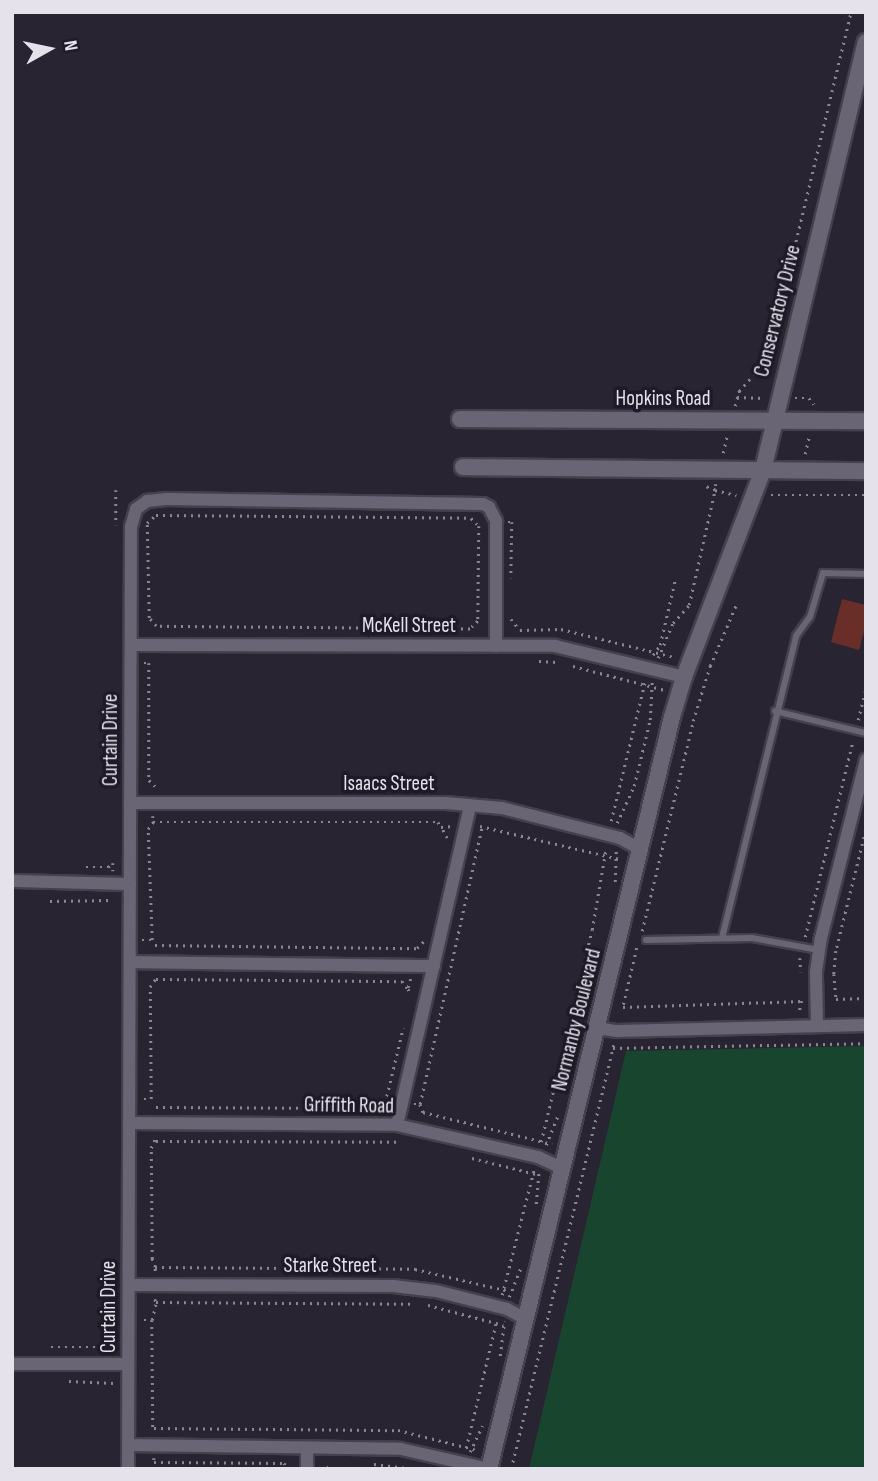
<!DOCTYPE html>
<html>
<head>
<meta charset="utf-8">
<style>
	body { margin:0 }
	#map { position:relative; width:878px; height:1481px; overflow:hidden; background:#282431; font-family:"Sofia Sans Condensed",sans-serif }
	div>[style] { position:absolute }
	.green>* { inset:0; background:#18452d }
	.building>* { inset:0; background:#6a2e28 }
	.path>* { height:2.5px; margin-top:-1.25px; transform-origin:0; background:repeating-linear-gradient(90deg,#8a8792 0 2px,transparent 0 7px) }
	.roads { filter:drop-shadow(2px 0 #44404c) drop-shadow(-2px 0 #44404c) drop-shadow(0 2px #44404c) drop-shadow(0 -2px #44404c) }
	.service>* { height:6px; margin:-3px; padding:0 3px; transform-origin:3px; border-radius:3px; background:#6a6575 }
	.minor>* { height:12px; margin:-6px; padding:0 6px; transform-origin:6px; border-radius:6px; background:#6a6575 }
	.tertiary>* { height:16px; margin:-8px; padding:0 8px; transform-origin:8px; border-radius:8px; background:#6a6575 }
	span { translate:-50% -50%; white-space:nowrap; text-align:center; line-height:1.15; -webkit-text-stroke:7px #1e1a27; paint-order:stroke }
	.street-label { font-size:21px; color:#e5e2ec }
	.frame { position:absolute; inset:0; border:14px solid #e5e2ec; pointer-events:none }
	.north { position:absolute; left:14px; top:14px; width:70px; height:70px; -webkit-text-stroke:5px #1e1a27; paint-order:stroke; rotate:81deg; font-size:19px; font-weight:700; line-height:28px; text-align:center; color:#e5e2ec }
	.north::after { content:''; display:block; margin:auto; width:24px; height:32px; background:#e5e2ec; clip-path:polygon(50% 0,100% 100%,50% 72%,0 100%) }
</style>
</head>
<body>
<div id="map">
	<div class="green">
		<i style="clip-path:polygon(866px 1046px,866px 1469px,529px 1469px,626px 1051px)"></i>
	</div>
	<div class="building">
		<i style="clip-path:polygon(842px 599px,866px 605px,866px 624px,859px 650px,831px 642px)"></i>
	</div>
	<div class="path">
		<i style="left:737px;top:397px;width:27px;rotate:2deg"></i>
		<i style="left:795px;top:398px;width:14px"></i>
		<i style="left:809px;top:398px;width:8px;rotate:50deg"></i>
		<i style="left:735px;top:406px;width:16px;rotate:-75deg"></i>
		<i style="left:739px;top:391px;width:28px;rotate:-48deg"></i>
		<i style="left:758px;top:370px;width:31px;rotate:-77deg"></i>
		<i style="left:765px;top:340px;width:40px;rotate:-66.6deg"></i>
		<i style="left:781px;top:303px;width:299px;rotate:-76.5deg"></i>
		<i style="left:723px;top:453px;width:17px;rotate:-77deg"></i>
		<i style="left:805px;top:454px;width:17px;rotate:-77deg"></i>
		<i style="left:716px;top:484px;width:6px;rotate:99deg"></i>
		<i style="left:715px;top:490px;width:22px;rotate:13deg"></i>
		<i style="left:116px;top:490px;width:35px;rotate:90deg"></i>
		<i style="left:771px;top:495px;width:95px"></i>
		<i style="left:156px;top:515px;width:315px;rotate:0.5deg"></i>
		<i style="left:471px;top:518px;width:11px;rotate:45deg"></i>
		<i style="left:479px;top:526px;width:95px;rotate:90.6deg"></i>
		<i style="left:478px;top:621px;width:11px;rotate:135deg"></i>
		<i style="left:470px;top:629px;width:314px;rotate:-179.5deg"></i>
		<i style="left:156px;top:626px;width:11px;rotate:-131deg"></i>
		<i style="left:149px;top:618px;width:95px;rotate:-91.2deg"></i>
		<i style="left:147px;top:523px;width:12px;rotate:-42deg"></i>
		<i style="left:508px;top:522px;width:4px"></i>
		<i style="left:512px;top:522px;width:56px;rotate:91deg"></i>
		<i style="left:511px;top:619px;width:14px;rotate:51deg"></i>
		<i style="left:520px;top:630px;width:41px;rotate:-1.4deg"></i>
		<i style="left:561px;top:629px;width:116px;rotate:13.9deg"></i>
		<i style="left:653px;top:655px;width:12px;rotate:-55deg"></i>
		<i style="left:660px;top:645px;width:67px;rotate:-77deg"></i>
		<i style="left:658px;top:658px;width:38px;rotate:-67deg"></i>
		<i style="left:673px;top:623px;width:24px;rotate:-48deg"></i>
		<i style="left:689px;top:605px;width:118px;rotate:-77.3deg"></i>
		<i style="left:715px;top:490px;width:12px;rotate:-160deg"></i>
		<i style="left:539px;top:661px;width:18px;rotate:3deg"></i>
		<i style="left:144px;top:663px;width:5px"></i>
		<i style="left:149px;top:663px;width:117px;rotate:90deg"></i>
		<i style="left:149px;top:780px;width:11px;rotate:45deg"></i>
		<i style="left:573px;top:666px;width:95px;rotate:14.6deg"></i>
		<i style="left:858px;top:720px;width:32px;rotate:-76deg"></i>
		<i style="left:153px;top:816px;width:6px;rotate:90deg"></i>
		<i style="left:153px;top:822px;width:285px"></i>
		<i style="left:438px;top:822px;width:6px;rotate:59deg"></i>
		<i style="left:611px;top:821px;width:144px;rotate:-76.3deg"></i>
		<i style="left:617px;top:823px;width:41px;rotate:-65.3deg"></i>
		<i style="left:634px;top:786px;width:68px;rotate:-76.4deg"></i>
		<i style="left:650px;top:720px;width:38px;rotate:-87deg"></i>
		<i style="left:480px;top:826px;width:144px;rotate:13.3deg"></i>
		<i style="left:866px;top:830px;width:125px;rotate:103.9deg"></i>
		<i style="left:836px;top:951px;width:23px;rotate:95deg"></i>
		<i style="left:834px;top:974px;width:25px;rotate:85deg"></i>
		<i style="left:836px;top:999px;width:30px;rotate:-2deg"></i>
		<i style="left:447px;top:838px;width:13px;rotate:-119deg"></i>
		<i style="left:441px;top:827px;width:12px;rotate:-5deg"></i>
		<i style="left:113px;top:863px;width:8px;rotate:90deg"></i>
		<i style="left:86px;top:867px;width:22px"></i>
		<i style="left:108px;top:867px;width:6px;rotate:-39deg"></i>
		<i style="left:615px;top:882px;width:32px;rotate:-88deg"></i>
		<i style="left:50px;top:901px;width:63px;rotate:-0.9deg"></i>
		<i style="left:642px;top:931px;width:216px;rotate:-76.3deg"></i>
		<i style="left:693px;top:721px;width:58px;rotate:-72.8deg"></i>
		<i style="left:710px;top:666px;width:69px;rotate:-66.8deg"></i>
		<i style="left:805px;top:937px;width:203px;rotate:-76.3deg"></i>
		<i style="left:142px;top:940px;width:10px"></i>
		<i style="left:152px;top:940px;width:111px;rotate:-92.1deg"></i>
		<i style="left:148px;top:829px;width:9px;rotate:-54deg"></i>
		<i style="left:155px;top:945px;width:262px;rotate:0.7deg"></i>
		<i style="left:417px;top:948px;width:11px;rotate:-45deg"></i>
		<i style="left:637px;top:948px;width:61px;rotate:103.3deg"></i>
		<i style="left:623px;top:1007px;width:179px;rotate:-1.9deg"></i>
		<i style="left:802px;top:1001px;width:12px;rotate:104deg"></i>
		<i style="left:800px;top:958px;width:14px;rotate:86deg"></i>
		<i style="left:156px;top:979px;width:246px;rotate:0.5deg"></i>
		<i style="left:402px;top:981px;width:10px;rotate:53deg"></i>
		<i style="left:411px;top:979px;width:10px;rotate:107deg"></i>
		<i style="left:408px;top:989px;width:6px;rotate:51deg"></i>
		<i style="left:613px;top:1048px;width:253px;rotate:-1.1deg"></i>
		<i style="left:144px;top:1099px;width:7px"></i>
		<i style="left:151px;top:1099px;width:112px;rotate:-90.5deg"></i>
		<i style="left:150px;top:987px;width:11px;rotate:-56deg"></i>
		<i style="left:385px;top:1103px;width:77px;rotate:-76.5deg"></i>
		<i style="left:414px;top:1104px;width:6px"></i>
		<i style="left:420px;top:1104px;width:9px;rotate:69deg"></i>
		<i style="left:420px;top:1104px;width:284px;rotate:-77.4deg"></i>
		<i style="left:156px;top:1107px;width:218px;rotate:0.3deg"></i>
		<i style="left:374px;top:1108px;width:14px;rotate:-17deg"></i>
		<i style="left:423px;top:1112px;width:133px;rotate:13.9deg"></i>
		<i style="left:156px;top:1141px;width:245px;rotate:0.2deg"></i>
		<i style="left:541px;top:1142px;width:218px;rotate:-76.5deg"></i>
		<i style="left:592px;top:930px;width:83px;rotate:-80.3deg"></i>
		<i style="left:546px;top:1145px;width:31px;rotate:-68deg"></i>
		<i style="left:472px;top:1158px;width:70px;rotate:14deg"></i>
		<i style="left:536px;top:1204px;width:32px;rotate:-85deg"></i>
		<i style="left:155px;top:1267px;width:9px;rotate:-111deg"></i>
		<i style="left:152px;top:1259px;width:111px;rotate:-90.5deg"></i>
		<i style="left:151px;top:1148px;width:13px;rotate:-67deg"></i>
		<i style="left:155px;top:1271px;width:4px;rotate:-90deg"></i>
		<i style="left:155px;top:1267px;width:260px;rotate:0.4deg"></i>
		<i style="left:415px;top:1269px;width:97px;rotate:13.2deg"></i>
		<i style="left:502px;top:1295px;width:130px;rotate:-75.7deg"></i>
		<i style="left:509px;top:1297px;width:31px;rotate:-68deg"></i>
		<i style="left:155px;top:1299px;width:3px;rotate:72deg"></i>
		<i style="left:156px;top:1302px;width:255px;rotate:0.4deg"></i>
		<i style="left:428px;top:1305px;width:78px;rotate:14.9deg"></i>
		<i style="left:144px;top:1320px;width:8px"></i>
		<i style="left:152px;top:1320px;width:18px;rotate:-77deg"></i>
		<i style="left:152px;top:1320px;width:107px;rotate:89.5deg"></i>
		<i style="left:51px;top:1347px;width:59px"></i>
		<i style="left:110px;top:1347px;width:4px;rotate:-45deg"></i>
		<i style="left:500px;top:1356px;width:35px;rotate:-83deg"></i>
		<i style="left:69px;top:1381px;width:45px;rotate:2.5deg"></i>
		<i style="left:154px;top:1428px;width:244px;rotate:0.5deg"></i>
		<i style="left:398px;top:1430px;width:81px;rotate:14.2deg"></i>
		<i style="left:466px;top:1448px;width:133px;rotate:-76.5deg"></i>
		<i style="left:470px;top:1452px;width:29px;rotate:-65deg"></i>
		<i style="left:154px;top:1458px;width:4px;rotate:90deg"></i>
		<i style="left:154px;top:1462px;width:130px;rotate:0.4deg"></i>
		<i style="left:284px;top:1463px;width:6px;rotate:51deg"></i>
		<i style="left:288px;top:1468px;width:7px"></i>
		<i style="left:374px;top:1464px;width:42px;rotate:6.8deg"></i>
		<i style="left:319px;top:1468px;width:8px"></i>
		<i style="left:327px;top:1468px;width:6px;rotate:-45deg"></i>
		<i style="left:511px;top:1469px;width:437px;rotate:-76.4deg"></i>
	</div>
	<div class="roads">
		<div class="service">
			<i style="left:775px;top:711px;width:94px;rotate:13.6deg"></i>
			<i style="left:722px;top:938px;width:311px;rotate:-76.2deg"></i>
			<i style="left:796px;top:636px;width:24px;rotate:-54deg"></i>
			<i style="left:810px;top:617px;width:46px;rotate:-73.5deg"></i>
			<i style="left:823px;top:573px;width:43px;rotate:1.3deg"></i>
			<i style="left:646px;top:940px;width:106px;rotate:-1.1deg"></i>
			<i style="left:752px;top:938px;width:68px;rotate:10.2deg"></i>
		</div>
		<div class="minor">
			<i style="left:131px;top:645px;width:424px;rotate:0.1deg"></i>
			<i style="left:555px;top:646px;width:133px;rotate:13.5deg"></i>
			<i style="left:130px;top:803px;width:316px"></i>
			<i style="left:446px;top:803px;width:56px;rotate:5.1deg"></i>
			<i style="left:502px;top:808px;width:122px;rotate:14.3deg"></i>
			<i style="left:620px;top:838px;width:23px;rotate:29deg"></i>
			<i style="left:12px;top:881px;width:118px;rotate:1.5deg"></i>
			<i style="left:130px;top:962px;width:304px;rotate:0.8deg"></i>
			<i style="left:817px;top:1026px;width:54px;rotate:-91.1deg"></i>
			<i style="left:816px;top:972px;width:34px;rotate:-82deg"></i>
			<i style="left:821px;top:938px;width:184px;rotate:-75.8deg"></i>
			<i style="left:597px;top:1028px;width:20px;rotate:9deg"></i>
			<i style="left:617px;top:1031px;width:249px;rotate:-1.4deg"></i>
			<i style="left:129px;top:1123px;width:268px;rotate:0.4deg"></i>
			<i style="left:397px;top:1125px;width:145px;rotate:12.8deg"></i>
			<i style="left:538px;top:1157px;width:26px;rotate:25deg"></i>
			<i style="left:397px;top:1125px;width:327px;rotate:-77.1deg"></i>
			<i style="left:129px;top:1285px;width:264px;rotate:0.2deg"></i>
			<i style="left:393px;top:1286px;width:43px;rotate:6.6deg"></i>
			<i style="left:436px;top:1291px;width:73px;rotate:14.2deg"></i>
			<i style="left:507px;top:1309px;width:21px;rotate:28deg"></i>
			<i style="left:12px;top:1364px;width:116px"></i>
			<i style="left:128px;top:1445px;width:273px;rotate:0.8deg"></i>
			<i style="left:401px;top:1449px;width:90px;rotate:12.8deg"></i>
			<i style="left:128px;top:1469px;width:942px;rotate:-89.82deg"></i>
			<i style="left:131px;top:527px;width:19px;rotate:-74deg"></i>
			<i style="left:136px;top:509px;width:14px;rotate:-36deg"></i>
			<i style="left:147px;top:501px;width:19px;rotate:-6deg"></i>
			<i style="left:166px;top:499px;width:317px;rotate:0.9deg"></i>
			<i style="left:483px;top:504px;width:7px;rotate:27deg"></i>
			<i style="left:489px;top:507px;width:16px;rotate:63deg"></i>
			<i style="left:496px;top:521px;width:125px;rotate:90deg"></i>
			<i style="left:307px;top:1469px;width:21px;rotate:-90deg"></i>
		</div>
		<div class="tertiary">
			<i style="left:460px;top:419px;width:406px;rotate:0.3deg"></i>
			<i style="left:463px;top:467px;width:403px;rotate:0.6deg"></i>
			<i style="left:489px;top:1469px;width:774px;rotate:-76.32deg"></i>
			<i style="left:672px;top:717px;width:42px;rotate:-73.3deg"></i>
			<i style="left:684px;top:677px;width:222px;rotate:-69.1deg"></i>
			<i style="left:763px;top:470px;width:440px;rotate:-76.5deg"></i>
		</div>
	</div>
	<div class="street-label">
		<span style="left:778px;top:311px;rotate:-76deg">Conservatory Drive</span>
		<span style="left:663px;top:399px">Hopkins Road</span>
		<span style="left:409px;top:626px">McKell Street</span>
		<span style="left:111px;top:740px;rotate:-90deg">Curtain Drive</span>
		<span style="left:389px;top:784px">Isaacs Street</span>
		<span style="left:577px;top:1020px;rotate:-76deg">Normanby Boulevard</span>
		<span style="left:349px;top:1106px;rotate:1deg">Griffith Road</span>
		<span style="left:330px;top:1266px">Starke Street</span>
		<span style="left:109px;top:1307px;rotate:-90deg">Curtain Drive</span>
	</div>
	<div class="frame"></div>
	<div class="north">N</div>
</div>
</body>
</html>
